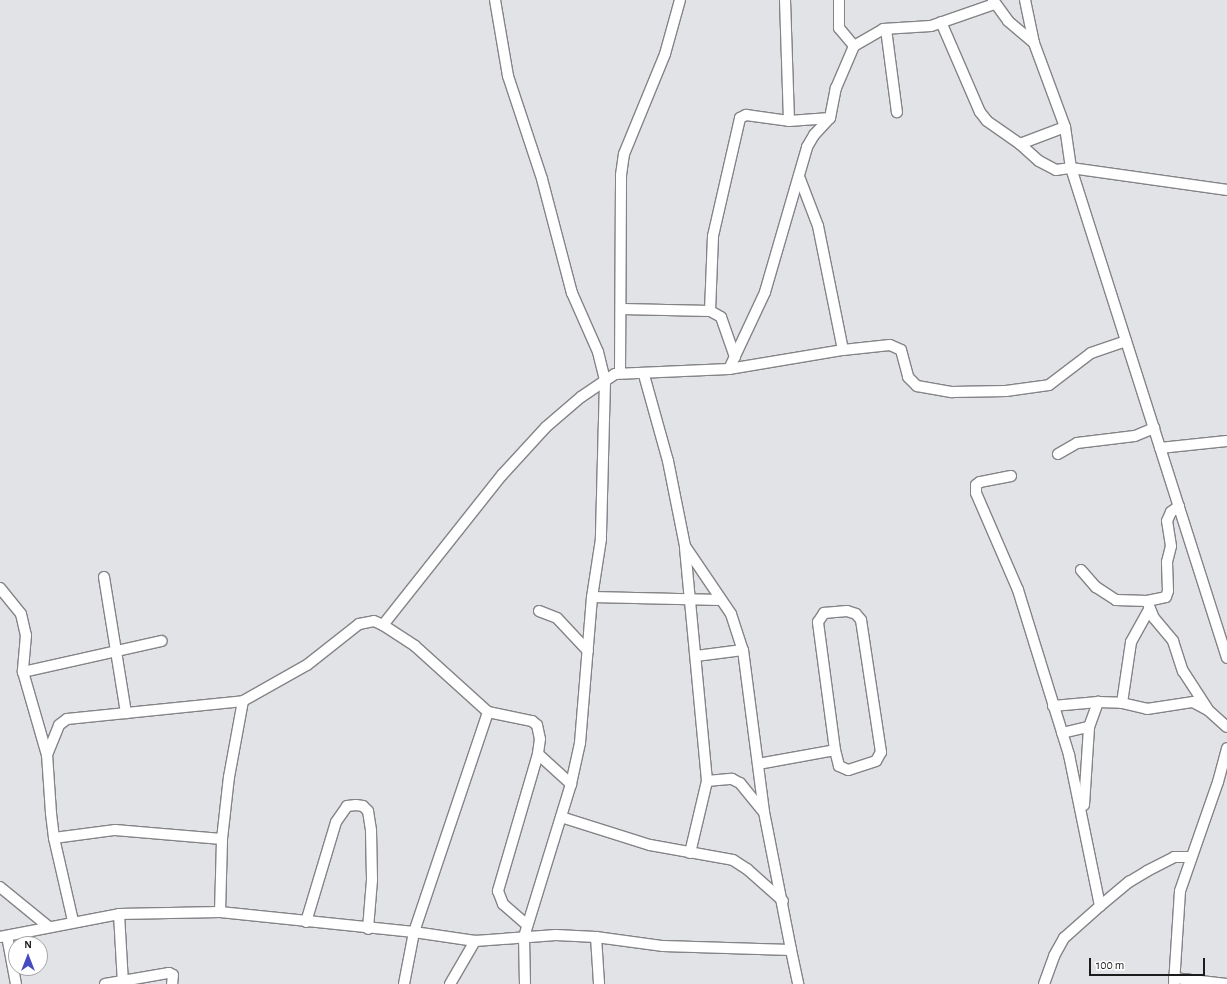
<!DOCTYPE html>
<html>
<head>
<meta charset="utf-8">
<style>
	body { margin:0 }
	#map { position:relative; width:1227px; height:984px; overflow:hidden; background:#e2e3e7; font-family:"Alegreya Sans",sans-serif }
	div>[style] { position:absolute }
	.roads { filter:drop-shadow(1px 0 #848487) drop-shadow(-1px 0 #848487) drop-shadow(0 1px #848487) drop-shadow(0 -1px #848487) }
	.minor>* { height:10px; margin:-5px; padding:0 5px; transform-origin:5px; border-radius:5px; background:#fff }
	span { translate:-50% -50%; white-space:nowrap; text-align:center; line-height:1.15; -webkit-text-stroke:3.5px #fff; paint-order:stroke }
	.north { position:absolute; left:8px; top:936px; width:40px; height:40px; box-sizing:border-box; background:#fff; border:1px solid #a4a4a5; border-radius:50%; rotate:0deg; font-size:11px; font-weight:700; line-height:16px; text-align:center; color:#1c1c1d }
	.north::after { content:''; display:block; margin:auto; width:14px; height:18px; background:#474bc1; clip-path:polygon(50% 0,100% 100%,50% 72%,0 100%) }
	.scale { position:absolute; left:1089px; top:958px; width:116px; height:18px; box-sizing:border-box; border:2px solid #1c1c1d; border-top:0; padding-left:5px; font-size:12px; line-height:14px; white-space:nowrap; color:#1c1c1d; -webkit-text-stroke:3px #fff; paint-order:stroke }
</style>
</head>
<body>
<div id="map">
	<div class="roads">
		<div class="minor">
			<i style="left:495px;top:0;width:77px;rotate:80.3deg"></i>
			<i style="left:508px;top:76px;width:108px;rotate:71.7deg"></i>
			<i style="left:542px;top:179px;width:118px;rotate:75.3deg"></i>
			<i style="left:572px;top:293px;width:64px;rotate:66.2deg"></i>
			<i style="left:598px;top:352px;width:30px;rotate:76deg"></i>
			<i style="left:605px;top:381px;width:158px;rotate:91.5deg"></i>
			<i style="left:601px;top:539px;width:59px;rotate:98.8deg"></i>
			<i style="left:592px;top:597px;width:146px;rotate:94.7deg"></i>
			<i style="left:580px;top:743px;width:42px;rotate:102.4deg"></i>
			<i style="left:571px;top:784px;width:160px;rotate:107.1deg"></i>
			<i style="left:524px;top:937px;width:47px;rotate:88.8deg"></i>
			<i style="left:785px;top:0;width:121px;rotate:88.1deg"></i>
			<i style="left:789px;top:121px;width:41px;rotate:-4.2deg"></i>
			<i style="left:839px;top:0;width:28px;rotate:90deg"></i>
			<i style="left:839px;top:28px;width:23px;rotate:50deg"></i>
			<i style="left:854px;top:46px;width:34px;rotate:-30deg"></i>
			<i style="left:883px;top:29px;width:48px;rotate:-3.6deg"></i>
			<i style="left:931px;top:26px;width:67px;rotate:-19.2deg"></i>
			<i style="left:993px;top:0;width:26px;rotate:54deg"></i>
			<i style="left:1008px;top:21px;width:34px;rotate:40deg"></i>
			<i style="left:1025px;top:0;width:44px;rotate:78.2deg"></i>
			<i style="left:1034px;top:43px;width:90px;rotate:69.7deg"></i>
			<i style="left:1065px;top:127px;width:41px;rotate:81.7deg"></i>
			<i style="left:1071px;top:168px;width:514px;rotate:72.34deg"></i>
			<i style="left:941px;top:22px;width:98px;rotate:66.6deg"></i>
			<i style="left:980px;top:112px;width:11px;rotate:52deg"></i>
			<i style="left:987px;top:121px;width:40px;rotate:34.9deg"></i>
			<i style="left:1020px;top:144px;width:48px;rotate:-20.7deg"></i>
			<i style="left:886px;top:29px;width:84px;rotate:82.5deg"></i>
			<i style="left:1020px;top:144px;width:25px;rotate:42deg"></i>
			<i style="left:1039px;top:161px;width:19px;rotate:28deg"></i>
			<i style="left:1056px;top:170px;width:15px;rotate:-8deg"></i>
			<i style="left:1071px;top:168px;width:158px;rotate:8deg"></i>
			<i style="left:800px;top:179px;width:50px;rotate:69deg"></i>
			<i style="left:818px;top:226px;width:126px;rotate:78.6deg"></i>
			<i style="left:622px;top:309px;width:88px;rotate:1.3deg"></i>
			<i style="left:735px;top:357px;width:42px;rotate:-109.3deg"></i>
			<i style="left:721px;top:317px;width:13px;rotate:-151deg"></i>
			<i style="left:710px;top:311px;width:75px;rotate:-87.7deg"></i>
			<i style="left:713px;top:236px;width:121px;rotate:-77.1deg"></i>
			<i style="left:740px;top:118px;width:7px;rotate:-27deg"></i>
			<i style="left:746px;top:115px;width:43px;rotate:7.9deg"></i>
			<i style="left:729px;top:369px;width:85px;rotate:-64.9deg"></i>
			<i style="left:765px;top:292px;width:151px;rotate:-73.8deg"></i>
			<i style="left:807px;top:147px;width:14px;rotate:-60deg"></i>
			<i style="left:814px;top:135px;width:23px;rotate:-47deg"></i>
			<i style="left:830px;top:118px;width:31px;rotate:-79deg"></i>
			<i style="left:836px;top:88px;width:46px;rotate:-66.8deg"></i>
			<i style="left:620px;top:373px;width:198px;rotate:-89.7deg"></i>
			<i style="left:621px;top:175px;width:21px;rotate:-82deg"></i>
			<i style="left:624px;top:154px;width:108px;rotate:-67.7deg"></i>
			<i style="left:665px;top:54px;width:56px;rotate:-74.5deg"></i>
			<i style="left:644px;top:375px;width:89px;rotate:74.4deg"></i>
			<i style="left:668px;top:461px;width:87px;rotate:78.7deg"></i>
			<i style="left:685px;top:546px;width:82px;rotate:55.9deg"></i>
			<i style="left:731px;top:614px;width:38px;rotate:72deg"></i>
			<i style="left:743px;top:650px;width:163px;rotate:82.6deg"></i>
			<i style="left:764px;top:812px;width:141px;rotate:78.9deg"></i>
			<i style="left:1160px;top:448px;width:67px;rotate:-6deg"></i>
			<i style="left:1058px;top:454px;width:22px;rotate:-30deg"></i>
			<i style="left:1077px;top:443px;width:58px;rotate:-6.9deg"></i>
			<i style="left:1135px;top:436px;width:21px;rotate:-23deg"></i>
			<i style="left:1011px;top:476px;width:32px;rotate:169deg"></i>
			<i style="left:980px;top:482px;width:5px;rotate:143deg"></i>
			<i style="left:976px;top:485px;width:8px;rotate:90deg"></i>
			<i style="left:976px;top:493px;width:106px;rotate:66.6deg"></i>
			<i style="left:1018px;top:590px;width:173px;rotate:72.8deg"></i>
			<i style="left:1069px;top:755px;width:154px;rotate:78.4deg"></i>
			<i style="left:685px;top:548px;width:234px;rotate:84.6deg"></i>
			<i style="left:707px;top:781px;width:25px;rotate:-5deg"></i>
			<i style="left:732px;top:779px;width:9px;rotate:27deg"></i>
			<i style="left:740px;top:783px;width:36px;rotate:51deg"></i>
			<i style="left:1081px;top:570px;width:23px;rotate:49deg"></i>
			<i style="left:1096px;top:587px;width:24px;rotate:33deg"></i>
			<i style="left:1116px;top:600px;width:31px;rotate:2deg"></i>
			<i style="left:1147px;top:601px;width:19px;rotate:-12deg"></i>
			<i style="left:1166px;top:597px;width:6px;rotate:-72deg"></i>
			<i style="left:1168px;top:591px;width:29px;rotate:-92deg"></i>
			<i style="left:1167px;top:562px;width:16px;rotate:-76deg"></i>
			<i style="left:1171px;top:546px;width:25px;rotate:-99deg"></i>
			<i style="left:1167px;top:521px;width:10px;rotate:-66deg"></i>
			<i style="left:1171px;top:512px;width:10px;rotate:-37deg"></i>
			<i style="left:104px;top:577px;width:138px;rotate:80.8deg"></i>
			<i style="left:0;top:588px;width:33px;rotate:51deg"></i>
			<i style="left:21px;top:614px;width:22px;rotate:77deg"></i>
			<i style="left:26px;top:635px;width:37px;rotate:95deg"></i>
			<i style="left:592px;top:597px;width:129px;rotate:1.3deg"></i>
			<i style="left:1147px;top:601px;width:18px;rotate:68deg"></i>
			<i style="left:1154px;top:618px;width:30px;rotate:50deg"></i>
			<i style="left:1173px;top:641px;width:32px;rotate:72deg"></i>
			<i style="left:1183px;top:671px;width:44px;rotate:57deg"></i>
			<i style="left:539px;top:611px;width:19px;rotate:21deg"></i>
			<i style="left:557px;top:618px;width:45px;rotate:46.8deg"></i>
			<i style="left:383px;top:625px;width:38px;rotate:33deg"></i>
			<i style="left:415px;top:646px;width:98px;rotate:42.1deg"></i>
			<i style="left:488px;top:712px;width:45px;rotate:11.6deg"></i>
			<i style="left:532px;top:721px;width:6px;rotate:39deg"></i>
			<i style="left:537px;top:725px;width:14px;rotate:78deg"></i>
			<i style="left:540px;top:739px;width:15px;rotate:98deg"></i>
			<i style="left:538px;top:754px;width:143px;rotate:106.3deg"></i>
			<i style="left:498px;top:891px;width:14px;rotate:69deg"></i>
			<i style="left:503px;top:904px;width:32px;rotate:41deg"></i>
			<i style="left:696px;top:656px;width:47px;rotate:-7.3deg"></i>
			<i style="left:1122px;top:703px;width:62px;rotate:-81.6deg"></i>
			<i style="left:1131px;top:642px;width:38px;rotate:-61deg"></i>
			<i style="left:1053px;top:706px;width:45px;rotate:-5.1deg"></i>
			<i style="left:1098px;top:702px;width:24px;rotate:2deg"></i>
			<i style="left:1122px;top:703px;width:26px;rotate:13deg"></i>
			<i style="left:1147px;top:709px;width:47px;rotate:-8.7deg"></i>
			<i style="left:1193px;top:702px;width:17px;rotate:28deg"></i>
			<i style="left:1208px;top:710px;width:25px;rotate:42deg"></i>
			<i style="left:1062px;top:733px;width:28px;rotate:-13deg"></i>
			<i style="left:538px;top:754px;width:45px;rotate:42.3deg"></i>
			<i style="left:47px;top:755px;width:86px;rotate:-106.1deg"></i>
			<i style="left:23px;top:672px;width:142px;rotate:-12.6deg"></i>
			<i style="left:758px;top:764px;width:78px;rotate:-10.3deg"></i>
			<i style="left:835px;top:750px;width:129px;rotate:-97.6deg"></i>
			<i style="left:818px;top:622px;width:11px;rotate:-56deg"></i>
			<i style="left:824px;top:613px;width:23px;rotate:-5deg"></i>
			<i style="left:847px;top:611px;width:9px;rotate:18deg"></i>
			<i style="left:856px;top:614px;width:8px;rotate:50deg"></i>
			<i style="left:861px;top:620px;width:134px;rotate:81.4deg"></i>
			<i style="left:881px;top:752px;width:10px;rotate:119deg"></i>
			<i style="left:876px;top:761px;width:29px;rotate:162deg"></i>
			<i style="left:848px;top:770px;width:10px;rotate:-156deg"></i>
			<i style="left:839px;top:766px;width:16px;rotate:-104deg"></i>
			<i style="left:1084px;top:805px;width:78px;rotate:-86.3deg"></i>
			<i style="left:1089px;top:727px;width:27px;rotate:-70deg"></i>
			<i style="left:561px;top:817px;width:93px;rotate:17.5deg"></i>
			<i style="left:650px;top:845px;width:84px;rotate:10.2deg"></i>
			<i style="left:733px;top:860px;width:17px;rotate:33deg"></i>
			<i style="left:747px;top:869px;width:48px;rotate:41.6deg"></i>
			<i style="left:54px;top:838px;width:62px;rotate:-7.5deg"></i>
			<i style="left:115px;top:830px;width:107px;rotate:4.8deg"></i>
			<i style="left:690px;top:853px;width:74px;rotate:-76.7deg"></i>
			<i style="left:0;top:887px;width:63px;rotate:39.2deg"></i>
			<i style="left:220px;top:912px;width:73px;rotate:-88.4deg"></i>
			<i style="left:222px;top:839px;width:62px;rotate:-83.6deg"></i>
			<i style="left:229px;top:777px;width:77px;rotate:-79.6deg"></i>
			<i style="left:119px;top:914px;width:70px;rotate:86.7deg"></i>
			<i style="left:73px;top:921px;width:85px;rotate:-102.9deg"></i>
			<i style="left:54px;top:838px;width:25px;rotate:-97deg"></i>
			<i style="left:51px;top:813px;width:58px;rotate:-93.9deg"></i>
			<i style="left:47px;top:755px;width:32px;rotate:-68deg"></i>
			<i style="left:59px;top:725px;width:10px;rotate:-37deg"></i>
			<i style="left:67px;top:719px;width:177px;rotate:-5.8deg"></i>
			<i style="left:243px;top:701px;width:73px;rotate:-29.4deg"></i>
			<i style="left:307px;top:665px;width:66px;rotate:-38.3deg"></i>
			<i style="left:359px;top:624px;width:15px;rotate:-11deg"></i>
			<i style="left:374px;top:621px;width:10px;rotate:24deg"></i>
			<i style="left:383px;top:625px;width:191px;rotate:-51.6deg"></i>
			<i style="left:502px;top:475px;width:65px;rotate:-47.5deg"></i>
			<i style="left:546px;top:427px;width:46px;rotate:-40.6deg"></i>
			<i style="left:581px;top:397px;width:41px;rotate:-34.1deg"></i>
			<i style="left:615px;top:374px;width:114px;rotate:-2.5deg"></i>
			<i style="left:729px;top:369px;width:116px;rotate:-9.5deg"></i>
			<i style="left:843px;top:350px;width:47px;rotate:-6.1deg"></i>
			<i style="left:890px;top:345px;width:12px;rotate:24deg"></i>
			<i style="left:901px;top:350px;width:28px;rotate:75deg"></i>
			<i style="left:908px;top:377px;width:13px;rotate:45deg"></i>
			<i style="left:917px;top:386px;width:36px;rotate:10deg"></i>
			<i style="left:952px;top:392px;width:54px;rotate:-1.1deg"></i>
			<i style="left:1006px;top:391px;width:43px;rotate:-7.9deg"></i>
			<i style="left:1049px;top:385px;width:53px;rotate:-37.3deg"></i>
			<i style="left:1091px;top:353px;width:37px;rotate:-19deg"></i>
			<i style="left:306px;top:922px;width:104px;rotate:-73.3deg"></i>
			<i style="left:336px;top:822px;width:19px;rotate:-55deg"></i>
			<i style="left:347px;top:806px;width:9px;rotate:-6deg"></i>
			<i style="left:356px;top:805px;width:7px;rotate:8deg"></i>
			<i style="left:363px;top:806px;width:7px;rotate:45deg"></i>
			<i style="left:368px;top:811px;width:20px;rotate:81deg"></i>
			<i style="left:371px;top:831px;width:49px;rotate:88.8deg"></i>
			<i style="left:372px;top:880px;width:49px;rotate:94.7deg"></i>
			<i style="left:7px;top:936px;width:49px;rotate:79.4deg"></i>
			<i style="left:0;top:937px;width:121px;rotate:-10.9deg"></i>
			<i style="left:119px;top:914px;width:101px;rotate:-1.1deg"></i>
			<i style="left:220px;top:912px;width:195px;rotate:5.9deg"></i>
			<i style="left:414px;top:932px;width:62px;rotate:8.4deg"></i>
			<i style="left:475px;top:941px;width:81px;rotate:-4.2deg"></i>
			<i style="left:556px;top:935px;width:40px;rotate:2.9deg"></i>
			<i style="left:596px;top:937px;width:68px;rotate:7.7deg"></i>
			<i style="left:663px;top:946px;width:128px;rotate:1.8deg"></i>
			<i style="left:791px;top:950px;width:35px;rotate:78deg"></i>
			<i style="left:596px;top:937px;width:47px;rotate:86.3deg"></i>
			<i style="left:1174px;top:978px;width:53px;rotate:6.5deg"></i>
			<i style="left:105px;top:984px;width:65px;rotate:-9.8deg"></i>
			<i style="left:169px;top:973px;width:4px;rotate:27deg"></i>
			<i style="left:173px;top:975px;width:9px;rotate:96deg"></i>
			<i style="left:404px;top:984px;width:53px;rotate:-79.1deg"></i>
			<i style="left:414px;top:932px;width:232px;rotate:-71.4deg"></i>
			<i style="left:450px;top:984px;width:50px;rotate:-59.8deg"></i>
			<i style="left:1044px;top:984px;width:30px;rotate:-70deg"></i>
			<i style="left:1054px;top:956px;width:21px;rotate:-61deg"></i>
			<i style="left:1064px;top:938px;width:48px;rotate:-41.6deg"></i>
			<i style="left:1100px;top:906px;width:38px;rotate:-40deg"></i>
			<i style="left:1129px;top:882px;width:21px;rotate:-31deg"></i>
			<i style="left:1147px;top:871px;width:30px;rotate:-27deg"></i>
			<i style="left:1174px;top:857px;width:16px"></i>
			<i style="left:1174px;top:984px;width:93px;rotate:-86.3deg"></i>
			<i style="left:1180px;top:891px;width:115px;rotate:-70.8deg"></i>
			<i style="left:1218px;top:782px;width:35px;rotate:-75deg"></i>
		</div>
	</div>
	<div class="north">N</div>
	<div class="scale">100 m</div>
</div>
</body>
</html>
